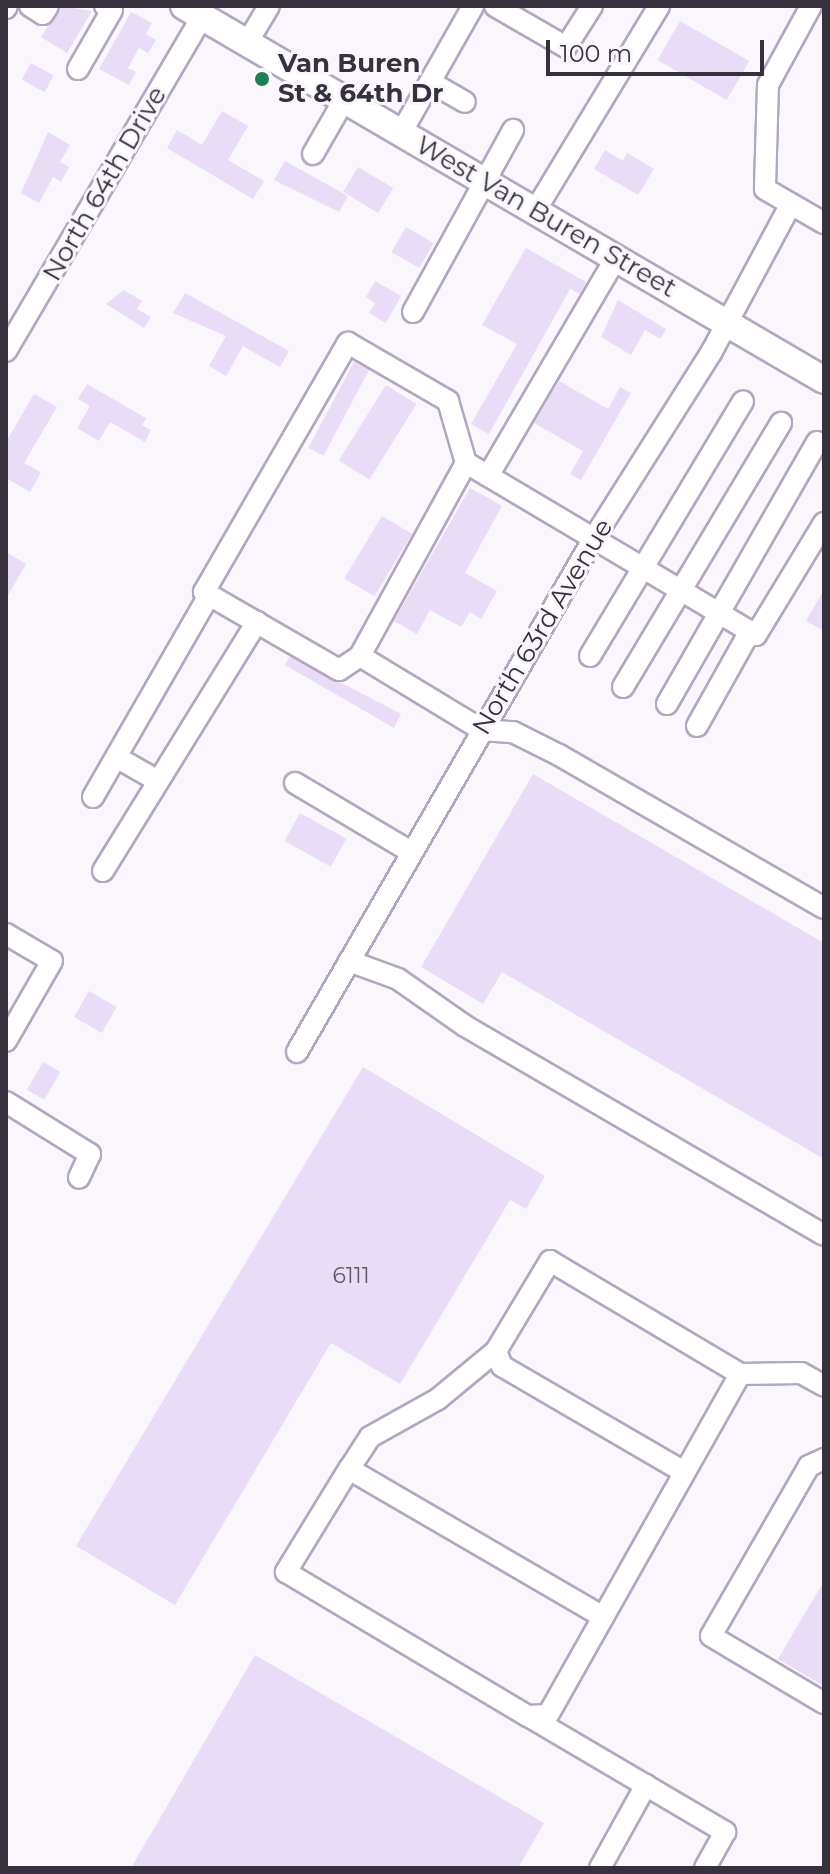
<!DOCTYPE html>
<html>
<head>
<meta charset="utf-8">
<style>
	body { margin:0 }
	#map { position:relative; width:830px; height:1874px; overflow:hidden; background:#f9f6fc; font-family:Montserrat,sans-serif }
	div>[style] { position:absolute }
	.building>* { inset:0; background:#e9dcf7; transform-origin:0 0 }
	.roads { filter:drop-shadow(2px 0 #b3a7c0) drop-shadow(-2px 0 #b3a7c0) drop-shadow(0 2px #b3a7c0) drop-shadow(0 -2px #b3a7c0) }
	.minor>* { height:20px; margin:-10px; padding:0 10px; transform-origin:10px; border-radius:10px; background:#fff }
	.major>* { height:26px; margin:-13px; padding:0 13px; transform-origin:13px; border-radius:13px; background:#fff }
	.dots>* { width:22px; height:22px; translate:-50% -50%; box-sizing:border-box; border:4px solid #f9f6fc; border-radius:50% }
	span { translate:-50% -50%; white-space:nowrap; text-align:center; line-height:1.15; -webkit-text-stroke:6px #f9f6fc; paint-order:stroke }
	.number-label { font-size:22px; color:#635c6b }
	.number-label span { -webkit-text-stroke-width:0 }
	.poi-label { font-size:26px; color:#36313c; font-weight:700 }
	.left { translate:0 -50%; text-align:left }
	.street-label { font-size:26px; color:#36313c }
	.frame { position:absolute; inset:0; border:8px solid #36313c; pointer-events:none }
	.scale { position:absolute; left:546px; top:40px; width:218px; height:36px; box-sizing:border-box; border:4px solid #36313c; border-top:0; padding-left:10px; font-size:24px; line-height:28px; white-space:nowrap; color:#36313c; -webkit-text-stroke:6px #f9f6fc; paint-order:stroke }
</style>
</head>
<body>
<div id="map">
	<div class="building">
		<i style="clip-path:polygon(61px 6px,92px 11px,67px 53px,41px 37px)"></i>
		<i style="clip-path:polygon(131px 12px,152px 23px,146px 34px,156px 40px,148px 53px,139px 48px,128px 68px,136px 72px,129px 85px,99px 69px)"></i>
		<i style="left:680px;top:21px;width:80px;height:45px;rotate:30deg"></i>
		<i style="left:31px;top:63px;width:26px;height:19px;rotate:29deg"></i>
		<i style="clip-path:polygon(222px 111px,248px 126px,228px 160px,264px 181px,253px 199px,167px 148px,177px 130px,202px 145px)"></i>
		<i style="clip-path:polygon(48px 132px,70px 145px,60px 162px,69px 167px,61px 182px,53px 177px,39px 203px,21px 193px)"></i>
		<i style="clip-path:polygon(605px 150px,623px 161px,627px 153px,654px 169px,638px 195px,594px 169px)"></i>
		<i style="clip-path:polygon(285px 161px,348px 196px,339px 212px,274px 180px)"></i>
		<i style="left:358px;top:167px;width:41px;height:29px;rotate:31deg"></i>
		<i style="left:406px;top:227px;width:32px;height:29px;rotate:30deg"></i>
		<i style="clip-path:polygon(526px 248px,586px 282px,580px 294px,570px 289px,489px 434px,471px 424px,517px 344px,482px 325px)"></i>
		<i style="clip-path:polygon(375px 281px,401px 296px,386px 323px,369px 313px,375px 303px,366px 297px)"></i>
		<i style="clip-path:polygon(124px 290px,142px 301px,137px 309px,151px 317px,144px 328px,106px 304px)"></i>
		<i style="clip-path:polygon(185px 293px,289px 351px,280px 367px,243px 346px,226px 376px,209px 366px,226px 336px,173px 313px)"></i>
		<i style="clip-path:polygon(618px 300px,666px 329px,660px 339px,645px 330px,631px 355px,601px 337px)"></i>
		<i style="left:354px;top:362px;width:17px;height:97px;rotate:28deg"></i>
		<i style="clip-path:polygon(559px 381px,608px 409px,620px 387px,631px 393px,581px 480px,570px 474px,583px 451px,534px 423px)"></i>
		<i style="clip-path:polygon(87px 384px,146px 418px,142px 425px,151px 430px,145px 442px,110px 422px,99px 441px,77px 428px,90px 406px,78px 399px)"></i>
		<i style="left:386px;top:385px;width:36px;height:89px;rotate:32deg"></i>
		<i style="clip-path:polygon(34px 394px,57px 407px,24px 463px,41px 472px,30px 492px,6px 478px,6px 442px)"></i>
		<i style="clip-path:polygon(470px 488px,502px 506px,465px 573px,497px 591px,481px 619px,470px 612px,461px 627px,430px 610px,417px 634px,394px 621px)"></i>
		<i style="left:382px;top:516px;width:35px;height:73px;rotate:31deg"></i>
		<i style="clip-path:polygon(6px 552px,26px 564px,6px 599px)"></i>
		<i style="clip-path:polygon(824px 590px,824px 631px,806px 621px)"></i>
		<i style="clip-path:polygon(290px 656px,401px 714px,394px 728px,285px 665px)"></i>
		<i style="clip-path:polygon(533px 774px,824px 943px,824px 1159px,502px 972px,483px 1004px,421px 967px)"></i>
		<i style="left:300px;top:813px;width:53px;height:32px;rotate:29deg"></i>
		<i style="left:89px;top:991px;width:32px;height:30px;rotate:30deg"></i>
		<i style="left:43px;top:1062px;width:20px;height:32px;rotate:30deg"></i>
		<i style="clip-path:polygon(363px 1067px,545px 1176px,526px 1209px,510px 1200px,400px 1384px,331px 1343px,175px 1605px,76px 1546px)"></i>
		<i style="clip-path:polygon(824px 1581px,824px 1686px,778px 1659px)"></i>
		<i style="clip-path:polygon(255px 1655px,544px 1823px,518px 1868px,131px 1868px)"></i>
	</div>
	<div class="roads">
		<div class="minor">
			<i style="left:30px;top:6px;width:15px;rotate:32deg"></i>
			<i style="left:43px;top:14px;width:9px;rotate:-58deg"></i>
			<i style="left:495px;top:6px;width:82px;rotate:30deg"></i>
			<i style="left:566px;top:47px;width:49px;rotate:-57.6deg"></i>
			<i style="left:811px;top:6px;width:90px;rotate:118.6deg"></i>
			<i style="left:768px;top:85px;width:104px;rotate:91.7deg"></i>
			<i style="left:765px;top:189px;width:68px;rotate:30deg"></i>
			<i style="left:6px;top:8px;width:2px;rotate:-63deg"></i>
			<i style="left:247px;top:43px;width:43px;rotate:-59.3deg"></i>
			<i style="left:78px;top:69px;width:68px;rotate:-60deg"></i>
			<i style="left:112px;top:10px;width:8px;rotate:-150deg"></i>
			<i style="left:430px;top:82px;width:40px;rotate:29.7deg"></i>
			<i style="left:401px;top:133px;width:146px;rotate:-60.4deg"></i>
			<i style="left:313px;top:154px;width:62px;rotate:-60.1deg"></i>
			<i style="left:535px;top:211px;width:240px;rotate:-58.8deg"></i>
			<i style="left:413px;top:312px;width:208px;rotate:-61.2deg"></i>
			<i style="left:6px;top:351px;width:387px;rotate:-59.6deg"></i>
			<i style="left:488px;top:476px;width:253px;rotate:-59.6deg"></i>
			<i style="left:824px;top:523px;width:131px;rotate:121.3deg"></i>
			<i style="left:756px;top:635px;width:337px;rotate:-149.3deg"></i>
			<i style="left:466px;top:463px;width:220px;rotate:118.8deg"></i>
			<i style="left:360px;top:656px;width:143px;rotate:31.2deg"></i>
			<i style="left:482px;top:730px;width:31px;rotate:4deg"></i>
			<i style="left:513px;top:732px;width:51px;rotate:26.6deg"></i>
			<i style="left:559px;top:755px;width:306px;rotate:30deg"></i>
			<i style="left:360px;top:656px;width:25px;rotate:146deg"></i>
			<i style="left:339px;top:670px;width:156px;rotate:-150deg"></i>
			<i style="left:204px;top:592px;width:288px;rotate:-60deg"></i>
			<i style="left:348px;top:343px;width:116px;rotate:30.1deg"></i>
			<i style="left:448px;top:401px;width:65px;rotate:73.8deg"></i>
			<i style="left:590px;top:656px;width:297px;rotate:-59deg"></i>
			<i style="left:623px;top:687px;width:308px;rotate:-59.1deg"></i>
			<i style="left:667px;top:704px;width:302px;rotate:-60.2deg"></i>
			<i style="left:697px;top:726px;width:109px;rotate:-60.8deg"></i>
			<i style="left:116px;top:757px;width:48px;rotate:29.7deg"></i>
			<i style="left:295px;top:783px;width:135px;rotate:30.7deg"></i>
			<i style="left:93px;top:797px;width:233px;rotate:-60.1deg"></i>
			<i style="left:103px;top:871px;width:293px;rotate:-58.3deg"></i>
			<i style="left:6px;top:934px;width:53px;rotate:30.4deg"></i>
			<i style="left:52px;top:961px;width:92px;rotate:119.9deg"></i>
			<i style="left:349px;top:961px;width:52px;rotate:20.2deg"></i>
			<i style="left:398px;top:979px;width:82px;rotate:35deg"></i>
			<i style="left:465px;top:1026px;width:415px;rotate:30.2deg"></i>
			<i style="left:297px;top:1052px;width:594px;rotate:-59.98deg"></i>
			<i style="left:594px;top:538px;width:219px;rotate:-57.7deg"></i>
			<i style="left:711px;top:353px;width:169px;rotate:-61.8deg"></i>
			<i style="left:6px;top:1102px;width:99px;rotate:31.8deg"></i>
			<i style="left:90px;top:1154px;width:26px;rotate:115deg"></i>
			<i style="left:496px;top:1351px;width:75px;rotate:140.4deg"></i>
			<i style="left:438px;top:1399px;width:78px;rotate:150.8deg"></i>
			<i style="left:370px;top:1437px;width:38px;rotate:123deg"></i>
			<i style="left:349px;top:1469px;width:294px;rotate:30.2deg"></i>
			<i style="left:824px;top:1459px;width:17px;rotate:155deg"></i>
			<i style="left:809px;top:1466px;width:196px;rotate:120deg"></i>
			<i style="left:711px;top:1636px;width:131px;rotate:30.7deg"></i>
			<i style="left:349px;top:1469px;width:121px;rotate:121.5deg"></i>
			<i style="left:286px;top:1572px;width:282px;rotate:30.8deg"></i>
			<i style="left:528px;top:1716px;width:20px;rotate:-3deg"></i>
			<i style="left:548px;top:1715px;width:391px;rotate:-60.6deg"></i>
			<i style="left:740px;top:1374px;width:61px;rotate:-0.9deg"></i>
			<i style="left:801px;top:1373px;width:26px;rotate:29deg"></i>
			<i style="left:684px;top:1472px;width:211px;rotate:-149.8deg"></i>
			<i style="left:502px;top:1366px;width:16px;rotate:-112deg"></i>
			<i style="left:496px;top:1351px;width:105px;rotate:-59deg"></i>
			<i style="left:550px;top:1261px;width:221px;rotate:30.7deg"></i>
			<i style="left:528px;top:1716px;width:229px;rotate:30.5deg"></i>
			<i style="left:725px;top:1832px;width:41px;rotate:119.1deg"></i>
			<i style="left:600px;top:1868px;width:95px;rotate:-61deg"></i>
		</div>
		<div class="major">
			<i style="left:184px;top:6px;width:741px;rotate:30.3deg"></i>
		</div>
	</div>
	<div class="dots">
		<i style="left:262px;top:79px;background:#207e54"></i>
	</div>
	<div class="number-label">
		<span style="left:351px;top:1276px">6111</span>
	</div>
	<div class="poi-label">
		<span class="left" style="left:278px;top:79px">Van Buren<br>St &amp; 64th Dr</span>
	</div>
	<div class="street-label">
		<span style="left:105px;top:184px;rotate:-60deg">North 64th Drive</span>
		<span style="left:546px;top:217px;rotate:30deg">West Van Buren Street</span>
		<span style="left:543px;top:627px;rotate:-59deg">North 63rd Avenue</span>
	</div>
	<div class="frame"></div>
	<div class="scale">100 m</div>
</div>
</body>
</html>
